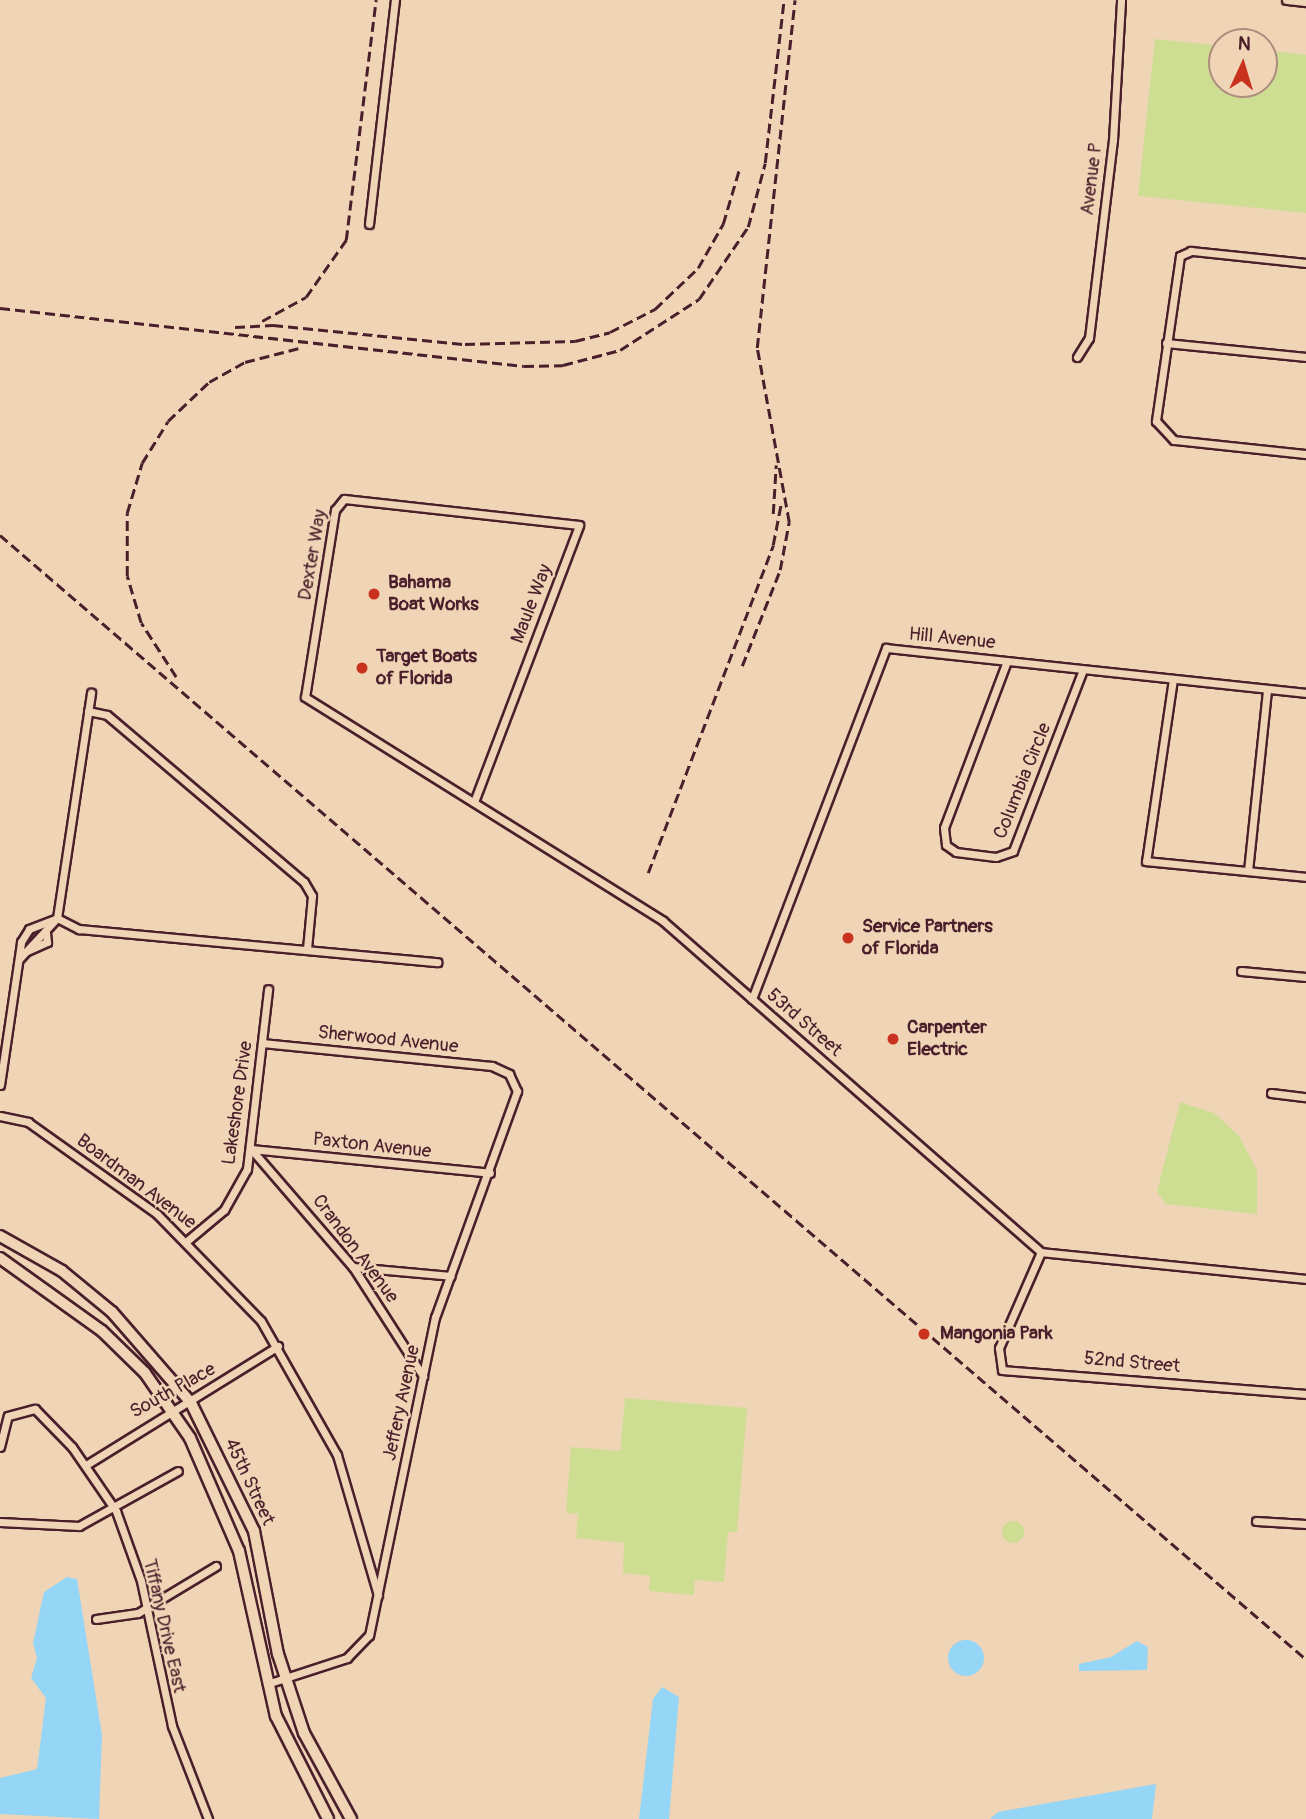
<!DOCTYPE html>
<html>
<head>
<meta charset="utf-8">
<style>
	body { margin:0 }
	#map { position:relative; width:1306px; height:1819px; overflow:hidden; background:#efd4b6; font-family:Pangolin,sans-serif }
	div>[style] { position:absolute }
	.green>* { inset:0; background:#cdde92 }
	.round { border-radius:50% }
	.water>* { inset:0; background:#95d5f6 }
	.roads { filter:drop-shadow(2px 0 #4a1f2b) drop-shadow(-2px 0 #4a1f2b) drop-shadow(0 2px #4a1f2b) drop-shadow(0 -2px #4a1f2b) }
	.street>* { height:7px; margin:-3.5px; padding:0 3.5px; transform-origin:3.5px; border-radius:3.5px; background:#efd4b6 }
	.secondary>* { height:10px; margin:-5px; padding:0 5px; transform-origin:5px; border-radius:5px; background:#efd4b6 }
	.rail>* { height:2.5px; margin-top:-1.25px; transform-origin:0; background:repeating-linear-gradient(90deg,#4a1f2b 0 10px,transparent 0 15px) }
	.dots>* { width:19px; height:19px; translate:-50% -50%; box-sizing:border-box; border:4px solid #efd4b6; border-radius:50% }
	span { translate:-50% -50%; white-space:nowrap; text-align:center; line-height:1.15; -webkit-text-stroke:5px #efd4b6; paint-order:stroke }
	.street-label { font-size:19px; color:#4a1f2b }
	.poi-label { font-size:19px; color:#4a1f2b; font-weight:700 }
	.left { translate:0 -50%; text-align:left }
	.north { position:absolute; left:1208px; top:28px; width:70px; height:70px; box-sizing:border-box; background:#efd4b6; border:2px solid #ad8c7e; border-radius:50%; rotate:4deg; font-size:19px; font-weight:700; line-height:28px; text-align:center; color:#4a1f2b }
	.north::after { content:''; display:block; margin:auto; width:24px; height:32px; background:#c8321e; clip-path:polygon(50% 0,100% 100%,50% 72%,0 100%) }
</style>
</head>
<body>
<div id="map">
	<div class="green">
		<i style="clip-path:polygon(1155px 39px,1222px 46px,1222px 84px,1264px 84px,1264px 50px,1306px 55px,1306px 213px,1138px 196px)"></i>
		<i style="clip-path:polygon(1180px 1102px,1214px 1113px,1239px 1136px,1257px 1171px,1257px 1214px,1166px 1204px,1157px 1192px)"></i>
		<i style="clip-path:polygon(625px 1398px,747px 1408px,737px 1532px,728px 1532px,724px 1582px,695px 1580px,694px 1595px,649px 1591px,650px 1576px,623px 1573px,624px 1543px,576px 1538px,578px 1514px,566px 1513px,571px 1447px,620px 1451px)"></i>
		<i class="round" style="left:1002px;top:1521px;width:22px;height:22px"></i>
	</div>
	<div class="water">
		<i style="clip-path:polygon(67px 1577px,77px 1579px,102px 1735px,99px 1819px,0 1814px,0 1778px,37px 1769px,46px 1698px,31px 1678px,37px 1658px,33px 1643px,44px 1592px)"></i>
		<i class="round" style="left:948px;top:1640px;width:36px;height:36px"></i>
		<i style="clip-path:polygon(1137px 1641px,1148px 1647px,1147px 1670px,1079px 1671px,1079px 1664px,1111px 1657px)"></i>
		<i style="clip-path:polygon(662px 1687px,679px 1697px,669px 1819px,639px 1819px,653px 1699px)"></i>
		<i style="clip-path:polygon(1156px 1784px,1152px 1819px,990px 1819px,998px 1812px)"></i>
	</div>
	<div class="roads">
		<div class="street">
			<i style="left:1286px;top:0;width:20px;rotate:6deg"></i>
			<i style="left:369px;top:224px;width:226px;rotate:-83.4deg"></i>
			<i style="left:1306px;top:263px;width:116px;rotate:-174deg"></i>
			<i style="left:1191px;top:251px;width:12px;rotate:156deg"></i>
			<i style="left:1180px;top:256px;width:167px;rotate:98.3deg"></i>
			<i style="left:1156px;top:421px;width:26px;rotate:47deg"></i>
			<i style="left:1174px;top:440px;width:133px;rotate:6.1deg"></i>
			<i style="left:1166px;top:343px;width:141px;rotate:5.7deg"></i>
			<i style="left:1077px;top:357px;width:22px;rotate:-58deg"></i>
			<i style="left:1089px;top:338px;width:199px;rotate:-83.1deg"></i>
			<i style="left:1113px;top:140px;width:140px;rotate:-86.7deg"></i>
			<i style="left:1007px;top:661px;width:178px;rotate:110.7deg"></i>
			<i style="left:944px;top:828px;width:17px;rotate:83deg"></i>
			<i style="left:946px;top:845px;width:12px;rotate:35deg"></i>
			<i style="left:956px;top:852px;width:40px;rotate:7.1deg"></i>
			<i style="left:996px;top:857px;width:18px;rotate:-19deg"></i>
			<i style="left:1013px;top:851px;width:194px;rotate:-68.9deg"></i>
			<i style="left:1173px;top:679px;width:184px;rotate:98.4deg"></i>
			<i style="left:1146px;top:861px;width:161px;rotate:5.7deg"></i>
			<i style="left:88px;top:711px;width:19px;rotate:12deg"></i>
			<i style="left:107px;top:715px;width:258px;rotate:40.3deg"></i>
			<i style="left:304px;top:882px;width:16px;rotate:60deg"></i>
			<i style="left:312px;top:896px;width:53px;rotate:95.4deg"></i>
			<i style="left:474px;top:802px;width:296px;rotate:-69.2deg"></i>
			<i style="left:579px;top:525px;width:236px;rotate:-173.7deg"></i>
			<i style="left:344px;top:499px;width:14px;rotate:129deg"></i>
			<i style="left:335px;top:510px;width:189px;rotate:99.1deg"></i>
			<i style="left:305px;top:697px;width:422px;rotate:32deg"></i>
			<i style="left:663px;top:921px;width:502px;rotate:41.21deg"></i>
			<i style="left:1041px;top:1252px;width:266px;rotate:5.8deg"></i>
			<i style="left:1248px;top:871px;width:183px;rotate:-84deg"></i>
			<i style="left:57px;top:918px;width:25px;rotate:27deg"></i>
			<i style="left:79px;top:929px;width:360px;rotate:5.3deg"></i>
			<i style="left:27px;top:951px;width:22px;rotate:-24deg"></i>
			<i style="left:47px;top:942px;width:9px;rotate:-96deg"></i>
			<i style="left:20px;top:958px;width:54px;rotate:-47.2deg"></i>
			<i style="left:57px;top:918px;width:228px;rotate:-81.4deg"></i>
			<i style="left:1241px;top:971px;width:65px;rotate:5.3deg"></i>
			<i style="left:752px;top:999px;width:376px;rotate:-69.1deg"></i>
			<i style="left:886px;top:648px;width:422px;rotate:6.1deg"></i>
			<i style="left:262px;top:1043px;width:231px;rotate:5.7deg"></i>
			<i style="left:492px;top:1066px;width:19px;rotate:25deg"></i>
			<i style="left:509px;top:1074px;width:19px;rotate:65deg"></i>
			<i style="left:517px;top:1091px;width:240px;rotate:109.9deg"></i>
			<i style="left:435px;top:1317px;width:325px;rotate:101.7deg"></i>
			<i style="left:369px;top:1635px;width:32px;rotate:134deg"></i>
			<i style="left:347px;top:1658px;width:84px;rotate:162deg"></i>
			<i style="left:0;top:1085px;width:145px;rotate:-81.6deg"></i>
			<i style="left:21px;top:942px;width:15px;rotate:-58deg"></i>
			<i style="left:29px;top:929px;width:30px;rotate:-21deg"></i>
			<i style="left:1271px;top:1093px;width:35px;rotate:7deg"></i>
			<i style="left:0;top:1116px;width:29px;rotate:12deg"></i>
			<i style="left:28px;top:1122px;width:158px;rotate:35.5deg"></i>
			<i style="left:157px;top:1214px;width:149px;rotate:45.8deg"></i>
			<i style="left:261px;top:1321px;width:154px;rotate:60.4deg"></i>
			<i style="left:337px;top:1455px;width:146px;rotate:73.7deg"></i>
			<i style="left:251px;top:1149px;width:156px;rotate:49.2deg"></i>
			<i style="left:353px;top:1267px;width:130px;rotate:57.3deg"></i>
			<i style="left:251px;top:1149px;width:240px;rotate:5.7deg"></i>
			<i style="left:188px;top:1240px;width:47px;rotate:-39.8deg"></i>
			<i style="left:224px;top:1210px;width:47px;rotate:-60.7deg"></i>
			<i style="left:247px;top:1169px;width:181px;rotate:-83.3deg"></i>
			<i style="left:1041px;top:1252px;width:105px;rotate:113.6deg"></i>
			<i style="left:999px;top:1348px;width:22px;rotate:82deg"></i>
			<i style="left:1002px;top:1370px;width:305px;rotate:4.5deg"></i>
			<i style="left:353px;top:1267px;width:98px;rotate:5.2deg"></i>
			<i style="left:0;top:1447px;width:32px;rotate:-76deg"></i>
			<i style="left:8px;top:1416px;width:28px;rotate:-15deg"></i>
			<i style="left:35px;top:1409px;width:53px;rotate:45.8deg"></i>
			<i style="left:72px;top:1447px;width:78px;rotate:55.5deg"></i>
			<i style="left:116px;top:1511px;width:74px;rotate:70.3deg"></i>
			<i style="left:141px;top:1581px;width:148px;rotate:77.9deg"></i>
			<i style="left:172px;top:1726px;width:100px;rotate:68.8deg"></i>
			<i style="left:86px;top:1465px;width:226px;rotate:-31.8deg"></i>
			<i style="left:1256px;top:1521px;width:50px;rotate:3.4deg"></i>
			<i style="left:0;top:1522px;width:79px;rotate:2.9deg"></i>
			<i style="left:79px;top:1526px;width:113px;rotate:-29.1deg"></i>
			<i style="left:96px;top:1619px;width:42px;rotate:-8.1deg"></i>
			<i style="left:138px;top:1613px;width:91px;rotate:-31.1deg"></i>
		</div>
		<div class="secondary">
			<i style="left:0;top:1236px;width:71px;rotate:29.4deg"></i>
			<i style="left:62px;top:1271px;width:65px;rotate:39.4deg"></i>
			<i style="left:112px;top:1312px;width:121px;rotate:49deg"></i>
			<i style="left:191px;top:1403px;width:143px;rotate:63.8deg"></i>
			<i style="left:254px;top:1531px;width:125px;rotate:79deg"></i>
			<i style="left:278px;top:1654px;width:83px;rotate:71.8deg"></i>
			<i style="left:304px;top:1733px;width:98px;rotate:61.3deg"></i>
			<i style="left:0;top:1258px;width:125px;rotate:35.6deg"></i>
			<i style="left:102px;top:1331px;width:60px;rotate:44.3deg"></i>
			<i style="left:145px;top:1373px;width:79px;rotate:55.3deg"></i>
			<i style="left:190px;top:1438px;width:123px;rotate:66.6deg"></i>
			<i style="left:239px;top:1551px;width:169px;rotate:77.4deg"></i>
			<i style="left:276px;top:1716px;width:115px;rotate:63.2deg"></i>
		</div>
	</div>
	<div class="rail">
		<i style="left:0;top:308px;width:527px;rotate:6.32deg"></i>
		<i style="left:524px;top:366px;width:39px;rotate:-1deg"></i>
		<i style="left:563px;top:365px;width:59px;rotate:-14.7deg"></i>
		<i style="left:620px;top:350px;width:94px;rotate:-32.8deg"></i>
		<i style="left:699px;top:299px;width:87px;rotate:-55.8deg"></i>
		<i style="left:748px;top:227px;width:66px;rotate:-75.1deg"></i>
		<i style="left:765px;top:163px;width:164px;rotate:-83.4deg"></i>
		<i style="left:262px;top:321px;width:50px;rotate:-28.6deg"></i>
		<i style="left:306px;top:297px;width:70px;rotate:-54.9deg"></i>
		<i style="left:346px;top:240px;width:242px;rotate:-82.9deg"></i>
		<i style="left:235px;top:327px;width:38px;rotate:-3deg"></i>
		<i style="left:273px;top:325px;width:193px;rotate:5.7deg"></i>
		<i style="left:465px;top:344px;width:110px;rotate:-1.6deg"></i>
		<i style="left:575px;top:341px;width:36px;rotate:-14deg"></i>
		<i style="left:610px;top:332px;width:51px;rotate:-27.1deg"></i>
		<i style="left:655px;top:309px;width:59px;rotate:-43.6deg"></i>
		<i style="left:698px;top:268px;width:51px;rotate:-60.4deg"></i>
		<i style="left:723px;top:224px;width:56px;rotate:-73.5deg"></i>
		<i style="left:773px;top:514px;width:49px;rotate:-86.5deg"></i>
		<i style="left:0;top:535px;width:1723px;rotate:40.72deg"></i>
		<i style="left:742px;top:666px;width:103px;rotate:-68.4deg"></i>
		<i style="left:780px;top:570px;width:49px;rotate:-79.4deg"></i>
		<i style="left:789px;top:522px;width:177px;rotate:-100.4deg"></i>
		<i style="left:757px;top:348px;width:350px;rotate:-83.8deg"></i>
		<i style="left:176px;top:677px;width:64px;rotate:-122.9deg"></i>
		<i style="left:141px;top:623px;width:49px;rotate:-106.6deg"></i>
		<i style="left:127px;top:576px;width:63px;rotate:-90deg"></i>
		<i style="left:127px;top:513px;width:52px;rotate:-73.3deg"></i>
		<i style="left:142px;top:463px;width:49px;rotate:-58.2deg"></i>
		<i style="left:168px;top:421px;width:57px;rotate:-43.6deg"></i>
		<i style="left:209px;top:382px;width:41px;rotate:-29.1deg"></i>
		<i style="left:245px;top:362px;width:60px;rotate:-14.5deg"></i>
		<i style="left:648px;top:873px;width:351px;rotate:-69.1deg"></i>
		<i style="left:773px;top:545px;width:42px;rotate:-79deg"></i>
	</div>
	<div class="dots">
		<i style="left:374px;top:594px;background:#c8321e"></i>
		<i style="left:362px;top:668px;background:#c8321e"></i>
		<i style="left:848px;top:938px;background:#c8321e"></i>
		<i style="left:893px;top:1039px;background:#c8321e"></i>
		<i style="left:924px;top:1334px;background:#c8321e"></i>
	</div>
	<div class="street-label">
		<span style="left:1092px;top:179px;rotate:-83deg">Avenue P</span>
		<span style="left:313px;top:555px;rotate:-80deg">Dexter Way</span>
		<span style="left:532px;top:604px;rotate:-69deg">Maule Way</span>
		<span style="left:952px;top:639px;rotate:6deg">Hill Avenue</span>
		<span style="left:1023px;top:781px;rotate:-68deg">Columbia Circle</span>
		<span style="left:804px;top:1023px;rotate:41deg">53rd Street</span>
		<span style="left:388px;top:1040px;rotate:6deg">Sherwood Avenue</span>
		<span style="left:238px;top:1103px;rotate:-82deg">Lakeshore Drive</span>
		<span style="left:372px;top:1146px;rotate:6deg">Paxton Avenue</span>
		<span style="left:136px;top:1182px;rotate:37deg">Boardman Avenue</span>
		<span style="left:355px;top:1249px;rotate:53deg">Crandon Avenue</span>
		<span style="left:1132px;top:1363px;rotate:5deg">52nd Street</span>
		<span style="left:173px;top:1391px;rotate:-29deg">South Place</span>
		<span style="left:402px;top:1403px;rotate:-78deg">Jeffery Avenue</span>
		<span style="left:249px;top:1482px;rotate:65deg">45th Street</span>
		<span style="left:164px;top:1626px;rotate:77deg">Tiffany Drive East</span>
	</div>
	<div class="poi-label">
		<span class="left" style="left:388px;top:594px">Bahama<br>Boat Works</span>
		<span class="left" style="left:376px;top:668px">Target Boats<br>of Florida</span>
		<span class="left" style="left:862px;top:938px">Service Partners<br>of Florida</span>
		<span class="left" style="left:907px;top:1039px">Carpenter<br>Electric</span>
		<span class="left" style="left:940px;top:1334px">Mangonia Park</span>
	</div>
	<div class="north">N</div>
</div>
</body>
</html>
